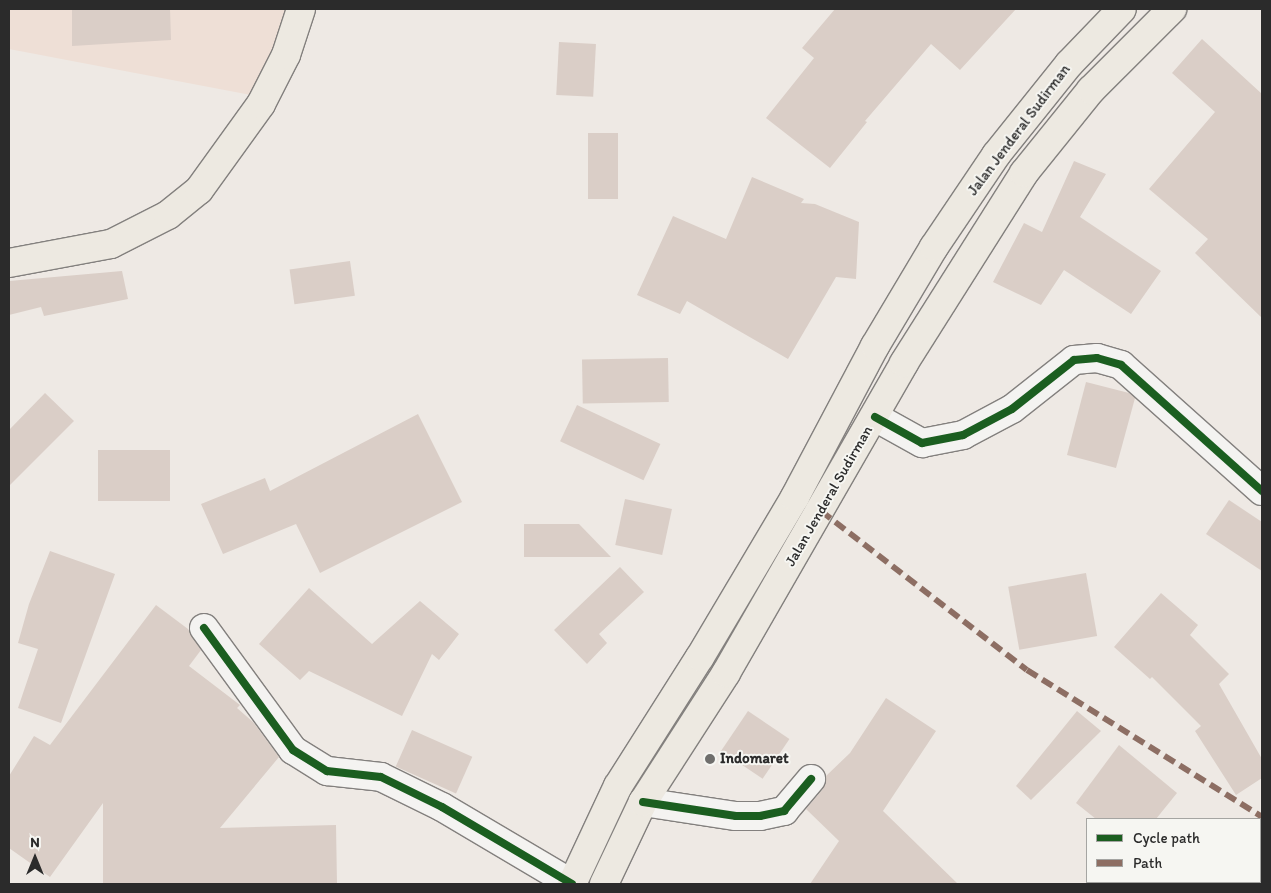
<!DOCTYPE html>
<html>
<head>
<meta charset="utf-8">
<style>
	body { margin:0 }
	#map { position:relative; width:1271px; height:893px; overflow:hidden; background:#eee9e4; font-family:Itim,sans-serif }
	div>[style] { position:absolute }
	.built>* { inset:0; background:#eedfd6 }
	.building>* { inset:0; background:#dacec7; transform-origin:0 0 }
	.roads { filter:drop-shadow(1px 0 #83807e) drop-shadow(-1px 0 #83807e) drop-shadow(0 1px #83807e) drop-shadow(0 -1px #83807e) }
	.street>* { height:28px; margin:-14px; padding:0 14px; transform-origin:14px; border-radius:14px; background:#f4f3f1 }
	.highway>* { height:28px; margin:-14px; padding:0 14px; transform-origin:14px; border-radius:14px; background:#ede9e1 }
	.quiet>* { height:6px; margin-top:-3px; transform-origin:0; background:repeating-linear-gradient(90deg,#8d6e63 0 12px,transparent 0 18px) }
	.cycleway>* { height:8px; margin:-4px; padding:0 4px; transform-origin:4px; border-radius:4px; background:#1b5e20 }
	.dots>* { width:14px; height:14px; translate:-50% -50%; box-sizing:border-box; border:2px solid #f6f6f2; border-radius:50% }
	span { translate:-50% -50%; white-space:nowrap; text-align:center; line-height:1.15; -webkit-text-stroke:4px #f6f6f2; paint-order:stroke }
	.street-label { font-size:15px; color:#2b2b2b }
	.poi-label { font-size:15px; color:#2b2b2b; font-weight:700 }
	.left { translate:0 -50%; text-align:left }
	.frame { position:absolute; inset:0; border:10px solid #2b2b2b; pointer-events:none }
	.legend { position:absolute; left:1086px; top:818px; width:175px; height:65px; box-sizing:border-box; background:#f6f6f2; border:1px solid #a5a5a2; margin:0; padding:6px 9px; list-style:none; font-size:15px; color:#2b2b2b }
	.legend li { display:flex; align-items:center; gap:10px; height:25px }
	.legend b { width:25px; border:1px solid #a5a5a2 }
	.north { position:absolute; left:10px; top:833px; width:50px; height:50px; -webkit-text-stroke:4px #f6f6f2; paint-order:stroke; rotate:0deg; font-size:14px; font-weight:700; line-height:20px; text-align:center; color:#2b2b2b }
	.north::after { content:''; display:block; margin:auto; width:18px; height:22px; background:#2b2b2b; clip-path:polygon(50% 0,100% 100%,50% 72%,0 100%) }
</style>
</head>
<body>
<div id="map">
	<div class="built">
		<i style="clip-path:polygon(9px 9px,288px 9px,284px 29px,251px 95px,9px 49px)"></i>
	</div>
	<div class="building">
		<i style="clip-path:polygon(72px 9px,170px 9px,171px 40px,72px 46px)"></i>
		<i style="clip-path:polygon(835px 9px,1016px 9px,960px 70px,931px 44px,865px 121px,867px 122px,830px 168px,766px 118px,814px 58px,802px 48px)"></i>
		<i style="clip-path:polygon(1202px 39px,1262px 94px,1262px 318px,1195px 253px,1208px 239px,1149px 189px,1215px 112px,1172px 73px)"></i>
		<i style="left:559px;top:42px;width:37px;height:53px;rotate:3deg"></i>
		<i style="left:588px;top:133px;width:30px;height:66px"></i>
		<i style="clip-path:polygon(1074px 161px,1106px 174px,1080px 217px,1161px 271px,1131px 314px,1064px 270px,1041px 305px,993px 282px,1024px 223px,1042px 232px)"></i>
		<i style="clip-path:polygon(752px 177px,804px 199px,801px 203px,815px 204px,859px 222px,856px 279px,836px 277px,788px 359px,687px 301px,680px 314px,637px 295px,673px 216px,726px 239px)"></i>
		<i style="left:350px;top:261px;width:35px;height:61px;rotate:82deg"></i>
		<i style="clip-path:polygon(122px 271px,128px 299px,44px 316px,41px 307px,9px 315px,9px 281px)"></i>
		<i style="left:668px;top:358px;width:44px;height:86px;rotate:89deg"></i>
		<i style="clip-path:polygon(1086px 382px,1129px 393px,1135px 398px,1116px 468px,1067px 455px)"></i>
		<i style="clip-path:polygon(45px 393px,74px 421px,9px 486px,9px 430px)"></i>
		<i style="left:577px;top:405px;width:92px;height:40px;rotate:25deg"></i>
		<i style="clip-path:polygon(418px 414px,462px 502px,320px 573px,296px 524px,223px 554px,201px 504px,265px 478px,270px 491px)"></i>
		<i style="left:98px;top:450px;width:72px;height:51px"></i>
		<i style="left:625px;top:499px;width:48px;height:47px;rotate:12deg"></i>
		<i style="clip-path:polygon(1229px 500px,1262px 522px,1262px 571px,1206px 534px)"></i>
		<i style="clip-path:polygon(524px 524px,579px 524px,611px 557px,524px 557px)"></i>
		<i style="clip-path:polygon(50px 551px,115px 574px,61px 723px,18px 708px,38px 649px,18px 643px,29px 604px)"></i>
		<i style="clip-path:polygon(620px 567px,644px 592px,599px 634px,607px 643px,587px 664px,554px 630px)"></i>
		<i style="left:1086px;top:573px;width:64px;height:79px;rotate:80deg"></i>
		<i style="clip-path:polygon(309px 588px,372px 644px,420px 601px,459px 634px,439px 660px,432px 654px,402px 716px,309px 671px,300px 680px,259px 644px)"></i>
		<i style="clip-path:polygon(1161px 593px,1198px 625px,1190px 635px,1229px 674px,1219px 684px,1262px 759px,1262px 778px,1236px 795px,1195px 731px,1201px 726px,1152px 677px,1150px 679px,1114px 647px)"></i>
		<i style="clip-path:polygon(156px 605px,188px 629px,201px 650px,189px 666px,240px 705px,237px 708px,253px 722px,279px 757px,220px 828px,336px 825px,337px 884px,103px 884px,103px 803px,50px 877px,9px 848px,9px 776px,34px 736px,50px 745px)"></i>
		<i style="clip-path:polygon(886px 698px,936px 731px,883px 811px,958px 884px,810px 884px,839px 841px,806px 809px,823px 789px,826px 776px,850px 753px)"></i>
		<i style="left:748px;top:711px;width:50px;height:48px;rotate:34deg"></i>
		<i style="clip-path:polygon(1077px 711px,1101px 731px,1031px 800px,1016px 786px)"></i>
		<i style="left:412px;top:730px;width:66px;height:40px;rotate:24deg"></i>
		<i style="clip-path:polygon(1119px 745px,1177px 793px,1156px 819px,1096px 819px,1076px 803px)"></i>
	</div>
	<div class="roads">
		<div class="street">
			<i style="left:875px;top:417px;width:54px;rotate:29deg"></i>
			<i style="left:922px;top:443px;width:42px;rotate:-11deg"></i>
			<i style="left:963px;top:435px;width:55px;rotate:-28deg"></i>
			<i style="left:1012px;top:409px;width:79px;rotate:-38.3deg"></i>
			<i style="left:1074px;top:360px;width:23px;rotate:-5deg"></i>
			<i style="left:1097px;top:358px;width:25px;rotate:16deg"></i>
			<i style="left:1121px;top:365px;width:189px;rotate:41.8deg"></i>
			<i style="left:204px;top:628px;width:151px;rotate:53.9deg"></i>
			<i style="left:293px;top:750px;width:40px;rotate:32deg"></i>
			<i style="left:327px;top:771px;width:54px;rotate:6.3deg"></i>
			<i style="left:381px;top:777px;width:68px;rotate:26.2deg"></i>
			<i style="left:442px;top:807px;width:151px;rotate:30.6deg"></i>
			<i style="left:643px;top:802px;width:94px;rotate:8.6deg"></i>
			<i style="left:736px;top:816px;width:24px"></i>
			<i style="left:760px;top:816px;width:25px;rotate:-12deg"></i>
			<i style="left:784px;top:811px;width:42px;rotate:-49.8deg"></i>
		</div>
		<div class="highway">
			<i style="left:9px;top:263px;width:104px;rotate:-10.6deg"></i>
			<i style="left:111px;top:244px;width:64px;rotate:-27deg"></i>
			<i style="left:168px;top:215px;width:40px;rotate:-39deg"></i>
			<i style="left:199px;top:190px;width:106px;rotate:-54.2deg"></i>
			<i style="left:261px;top:104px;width:55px;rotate:-63deg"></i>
			<i style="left:286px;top:55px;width:48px;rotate:-71.9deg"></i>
			<i style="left:572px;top:884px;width:108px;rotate:-64.9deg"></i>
			<i style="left:618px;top:786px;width:153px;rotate:-57.6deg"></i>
			<i style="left:700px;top:657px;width:186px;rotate:-59.3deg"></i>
			<i style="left:795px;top:497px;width:171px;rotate:-62.1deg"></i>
			<i style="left:875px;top:346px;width:115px;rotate:-59.2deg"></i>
			<i style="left:934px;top:247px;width:111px;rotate:-56deg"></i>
			<i style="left:996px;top:155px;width:117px;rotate:-51.3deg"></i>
			<i style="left:1069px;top:64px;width:76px;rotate:-46.1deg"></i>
			<i style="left:604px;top:884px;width:91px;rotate:-64.6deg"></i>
			<i style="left:643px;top:802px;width:153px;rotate:-57.2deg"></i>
			<i style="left:726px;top:673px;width:357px;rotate:-60.1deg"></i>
			<i style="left:904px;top:363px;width:225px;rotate:-57.7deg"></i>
			<i style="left:1024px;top:173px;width:107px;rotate:-51.1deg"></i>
			<i style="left:1091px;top:90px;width:115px;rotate:-45deg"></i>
		</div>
	</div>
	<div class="quiet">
		<i style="left:821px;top:511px;width:260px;rotate:37.7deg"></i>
		<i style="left:1027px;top:670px;width:277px;rotate:32deg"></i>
	</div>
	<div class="cycleway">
		<i style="left:875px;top:417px;width:54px;rotate:29deg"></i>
		<i style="left:922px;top:443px;width:42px;rotate:-11deg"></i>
		<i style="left:963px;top:435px;width:55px;rotate:-28deg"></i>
		<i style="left:1012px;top:409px;width:79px;rotate:-38.3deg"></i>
		<i style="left:1074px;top:360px;width:23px;rotate:-5deg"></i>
		<i style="left:1097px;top:358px;width:25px;rotate:16deg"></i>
		<i style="left:1121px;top:365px;width:189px;rotate:41.8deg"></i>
		<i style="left:204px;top:628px;width:151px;rotate:53.9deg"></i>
		<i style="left:293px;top:750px;width:40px;rotate:32deg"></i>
		<i style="left:327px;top:771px;width:54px;rotate:6.3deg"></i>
		<i style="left:381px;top:777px;width:68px;rotate:26.2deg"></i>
		<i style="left:442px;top:807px;width:151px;rotate:30.6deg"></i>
		<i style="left:643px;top:802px;width:94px;rotate:8.6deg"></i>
		<i style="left:736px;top:816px;width:24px"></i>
		<i style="left:760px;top:816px;width:25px;rotate:-12deg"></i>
		<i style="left:784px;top:811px;width:42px;rotate:-49.8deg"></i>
	</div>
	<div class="dots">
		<i style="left:710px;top:759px;background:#6f6e6c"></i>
	</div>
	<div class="street-label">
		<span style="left:1019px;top:130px;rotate:-53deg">Jalan Jenderal Sudirman</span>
		<span style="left:829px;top:496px;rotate:-60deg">Jalan Jenderal Sudirman</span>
	</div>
	<div class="poi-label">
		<span class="left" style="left:720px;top:759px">Indomaret</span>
	</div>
	<div class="frame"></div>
	<ul class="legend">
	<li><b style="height:6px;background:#1b5e20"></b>Cycle path</li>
	<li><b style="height:6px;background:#8d6e63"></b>Path</li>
	</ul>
	<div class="north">N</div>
</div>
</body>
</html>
